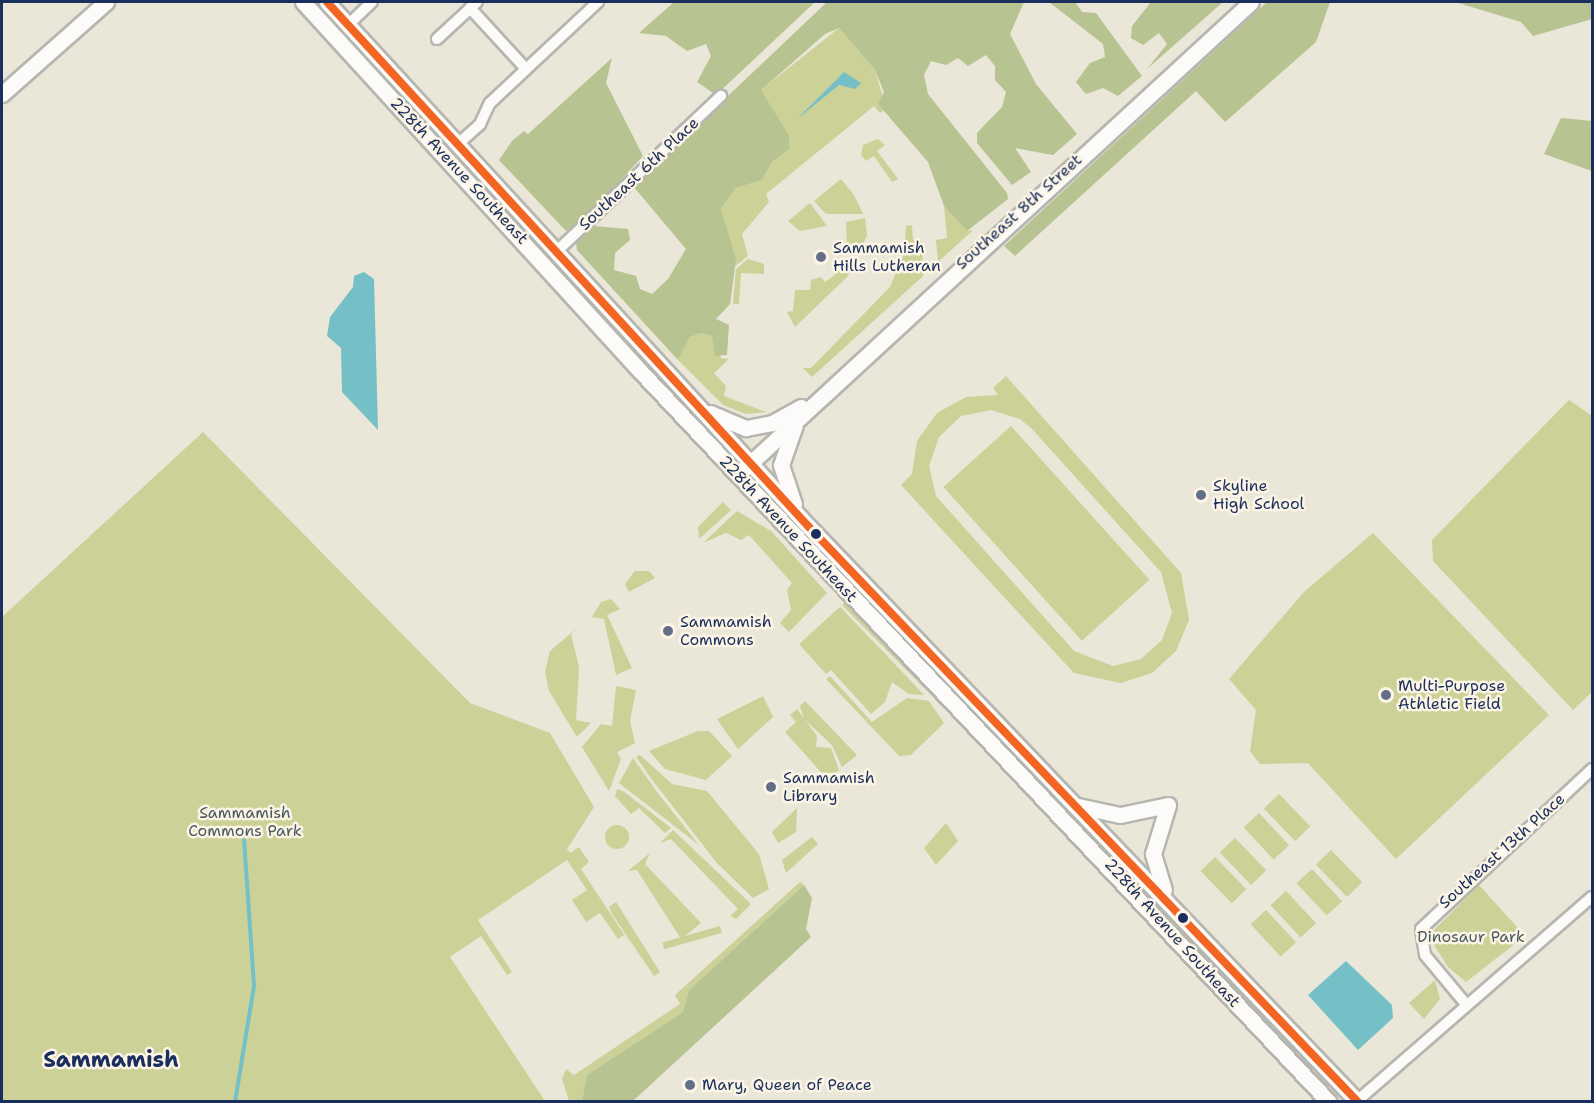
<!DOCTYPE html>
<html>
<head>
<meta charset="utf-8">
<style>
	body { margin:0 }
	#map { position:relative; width:1594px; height:1103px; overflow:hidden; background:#eae6d8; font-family:"Shantell Sans",sans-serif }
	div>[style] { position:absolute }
	.green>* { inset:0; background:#cbd197; transform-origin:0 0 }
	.round { border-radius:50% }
	.forest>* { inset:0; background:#b7c391 }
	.water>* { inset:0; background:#74c0c6 }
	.stream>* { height:4px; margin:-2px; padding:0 2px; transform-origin:2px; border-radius:2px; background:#74c0c6 }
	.roads { filter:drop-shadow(2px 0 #b6b6b1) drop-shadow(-2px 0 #b6b6b1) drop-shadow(0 2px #b6b6b1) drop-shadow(0 -2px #b6b6b1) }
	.street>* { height:10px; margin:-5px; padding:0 5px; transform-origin:5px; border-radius:5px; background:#fcfbf9 }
	.secondary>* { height:15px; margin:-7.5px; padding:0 7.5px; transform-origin:7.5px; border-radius:7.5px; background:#fcfbf9 }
	.bus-1>* { height:8px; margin:-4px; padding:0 4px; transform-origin:4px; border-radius:4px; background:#f26522 }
	.dots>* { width:16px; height:16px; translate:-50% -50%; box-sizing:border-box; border:3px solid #fcf5e5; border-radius:50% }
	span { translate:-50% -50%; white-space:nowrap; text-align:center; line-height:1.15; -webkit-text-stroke:5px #fcf5e5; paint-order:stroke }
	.street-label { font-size:16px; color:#1b2f5e }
	.poi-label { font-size:16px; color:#1b2f5e }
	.left { translate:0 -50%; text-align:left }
	.park-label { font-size:16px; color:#485a5f }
	.district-label { font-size:22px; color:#1b2f5e; font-weight:700 }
	.frame { position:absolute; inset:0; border:3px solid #1b2f5e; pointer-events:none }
</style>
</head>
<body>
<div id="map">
	<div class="green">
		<i style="clip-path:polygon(839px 28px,875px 70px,886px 108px,880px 113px,874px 106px,766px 194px,769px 202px,742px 234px,748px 256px,734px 267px,721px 209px,736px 188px,762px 180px,772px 162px,789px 149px,761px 90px)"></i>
		<i style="clip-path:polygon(878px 139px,885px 145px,877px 151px,898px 179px,892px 182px,874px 156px,866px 161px,861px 155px,863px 145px)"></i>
		<i style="clip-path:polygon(841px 179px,854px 195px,863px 214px,826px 214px,814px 201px)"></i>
		<i style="clip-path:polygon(810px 203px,827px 226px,800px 231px,788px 221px)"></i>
		<i style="clip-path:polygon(944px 206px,967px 231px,973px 230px,938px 262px,936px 240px,947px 238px)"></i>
		<i style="clip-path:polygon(865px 218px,867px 236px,857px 255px,847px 247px,846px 222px)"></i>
		<i style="clip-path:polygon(912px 225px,913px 240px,922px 241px,923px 276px,812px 377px,803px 368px,811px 368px,890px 287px,904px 254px,906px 226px)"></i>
		<i style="clip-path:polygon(748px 259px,764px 264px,764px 274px,741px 273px,739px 304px,733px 304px,736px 269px)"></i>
		<i style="clip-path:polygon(841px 261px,854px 263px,848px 276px,795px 327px,787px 312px,793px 311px,795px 290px,810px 290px,811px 280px,821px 277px,825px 282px,836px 274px,833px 269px)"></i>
		<i style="clip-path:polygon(701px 333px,712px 336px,721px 358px,729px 359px,714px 373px,726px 386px,724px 396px,766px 412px,746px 414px,723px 405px,678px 360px,690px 337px)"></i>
		<i style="clip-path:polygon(evenodd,1006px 376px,1181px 573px,1189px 620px,1176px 651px,1152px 673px,1121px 683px,1074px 673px,901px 485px,912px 474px,917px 441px,937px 413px,966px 397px,998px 395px,993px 388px,1006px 376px,991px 410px,1020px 419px,1032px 429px,1161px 572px,1172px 613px,1162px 640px,1141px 659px,1113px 666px,1074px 651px,936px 496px,929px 466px,939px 437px,961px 416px,991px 410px)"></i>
		<i style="clip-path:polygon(1569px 400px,1592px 416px,1592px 692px,1573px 710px,1433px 561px,1432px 540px)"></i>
		<i style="left:1011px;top:426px;width:207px;height:91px;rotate:48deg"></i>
		<i style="clip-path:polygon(203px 432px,470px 703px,550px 733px,594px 807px,567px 849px,570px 853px,579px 847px,589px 862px,581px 869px,652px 977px,624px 935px,618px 939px,600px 913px,586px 922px,572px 900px,587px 890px,567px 860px,478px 920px,512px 972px,507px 975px,481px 936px,450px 957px,545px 1101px,2px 1101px,2px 617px)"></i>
		<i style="clip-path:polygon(723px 502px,731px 510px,699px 539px,698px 527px)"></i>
		<i style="clip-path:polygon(737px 511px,771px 531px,827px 593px,789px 632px,780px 623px,791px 610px,787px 590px,792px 583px,749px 535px,741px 540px,726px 533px,703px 543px)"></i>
		<i style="clip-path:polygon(1373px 533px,1549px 715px,1396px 859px,1308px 763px,1260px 764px,1250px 751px,1256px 710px,1229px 679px,1304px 592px)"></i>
		<i style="clip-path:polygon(635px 571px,649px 571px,655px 578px,629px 592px,625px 584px)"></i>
		<i style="clip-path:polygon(611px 599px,620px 609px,607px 615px,632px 668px,616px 675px,604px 619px,592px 617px,601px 602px)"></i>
		<i style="clip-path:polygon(846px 601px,943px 704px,946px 710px,842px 605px)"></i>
		<i style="clip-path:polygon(840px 607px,890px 659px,924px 695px,909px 694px,892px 682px,885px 702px,871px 714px,831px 670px,826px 674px,799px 644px)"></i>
		<i style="clip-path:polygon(582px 624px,571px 634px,579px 667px,576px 720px,591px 723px,577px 737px,549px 691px,545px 672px,550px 651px)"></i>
		<i style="clip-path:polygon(830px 676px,872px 722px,907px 698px,929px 701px,944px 723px,911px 755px,899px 756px,826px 679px)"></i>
		<i style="clip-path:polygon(616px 686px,636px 690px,630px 721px,635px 743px,617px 752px,621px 759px,609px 791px,582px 747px,601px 724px,612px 726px)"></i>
		<i style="clip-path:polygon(763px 696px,773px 717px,738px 749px,717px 719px)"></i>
		<i style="clip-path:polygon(805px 701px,857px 755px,842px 767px,832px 745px,804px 719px,800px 706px)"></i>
		<i style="clip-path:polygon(797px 709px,817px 736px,816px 747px,831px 748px,839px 770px,835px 774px,821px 772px,785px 732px,796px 722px,790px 715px)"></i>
		<i style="clip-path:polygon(698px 731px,709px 731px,732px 756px,706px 780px,665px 769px,649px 751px)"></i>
		<i style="clip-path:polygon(640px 755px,672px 784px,707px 791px,759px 854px,769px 889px,753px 898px,717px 863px,653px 781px,636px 757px)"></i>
		<i style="clip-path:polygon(633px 758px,657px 792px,699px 845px,619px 783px)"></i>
		<i style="clip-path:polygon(617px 789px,623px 791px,671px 828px,665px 833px,639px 808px,631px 814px,615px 796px)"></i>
		<i style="left:1279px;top:794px;width:45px;height:21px;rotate:46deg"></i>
		<i style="clip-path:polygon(797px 808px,796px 832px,778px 843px,772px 832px)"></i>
		<i style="left:1259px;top:813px;width:44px;height:21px;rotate:47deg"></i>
		<i style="clip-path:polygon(946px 823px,958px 841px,936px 865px,924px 848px)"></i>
		<i class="round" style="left:605px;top:825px;width:24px;height:24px"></i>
		<i style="clip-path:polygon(673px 830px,751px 904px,736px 919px,730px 916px,738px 909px,671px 839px,660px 843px)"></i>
		<i style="clip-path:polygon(812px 837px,818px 844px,786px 873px,782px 860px)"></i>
		<i style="left:1235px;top:838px;width:45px;height:21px;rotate:46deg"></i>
		<i style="left:1331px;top:850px;width:45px;height:21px;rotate:46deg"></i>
		<i style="clip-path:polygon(650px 853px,645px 864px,701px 923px,681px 939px,637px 870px,628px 871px)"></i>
		<i style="left:1215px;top:857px;width:45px;height:20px;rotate:46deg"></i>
		<i style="left:1312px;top:869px;width:44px;height:21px;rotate:47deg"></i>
		<i style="clip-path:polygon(800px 882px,804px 885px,689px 990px,683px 1012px,587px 1075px,582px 1101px,569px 1101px,562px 1079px,566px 1069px,574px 1075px,680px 1004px,675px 995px)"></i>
		<i style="clip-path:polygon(1479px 885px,1525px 936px,1466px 982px,1448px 967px,1428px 936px)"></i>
		<i style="left:1286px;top:891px;width:44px;height:21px;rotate:47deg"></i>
		<i style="clip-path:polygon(616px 902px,660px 972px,654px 976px,612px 914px,609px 907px)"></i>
		<i style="left:1266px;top:910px;width:44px;height:21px;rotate:47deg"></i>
		<i style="left:720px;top:926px;width:7px;height:60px;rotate:74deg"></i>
		<i style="clip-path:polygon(1435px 980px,1440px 999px,1424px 1019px,1409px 1003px)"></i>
	</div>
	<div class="forest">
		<i style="clip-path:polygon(674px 2px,815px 2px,716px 95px,697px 82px,711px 56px,706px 44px,687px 51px,666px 36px,639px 33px)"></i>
		<i style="clip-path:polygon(827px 2px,1024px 2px,1010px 34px,1036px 84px,1077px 134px,1053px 155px,1015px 148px,1031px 172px,1012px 185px,977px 143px,977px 133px,1002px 107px,1006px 92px,995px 80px,995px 66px,986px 55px,968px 66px,958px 58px,946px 65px,931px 61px,924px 75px,928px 94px,1007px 193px,1008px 199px,967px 231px,944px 206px,928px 162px,878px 104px,884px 92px,875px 70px,839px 28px,825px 34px,761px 90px,789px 136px,789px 149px,772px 162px,762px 180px,736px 188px,721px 209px,736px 260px,730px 304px,716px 319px,729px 325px,727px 355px,715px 356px,712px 336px,701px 333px,690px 337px,678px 360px,577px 250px,576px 242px,595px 226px,628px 229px,630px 240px,615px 253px,614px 270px,636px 276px,640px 289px,652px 294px,668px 279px,686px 249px,633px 186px)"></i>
		<i style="clip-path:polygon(1049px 2px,1075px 2px,1082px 12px,1096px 13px,1142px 76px,1118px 96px,1103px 88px,1086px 94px,1076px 82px,1090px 63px,1105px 57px,1103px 44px)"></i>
		<i style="clip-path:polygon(1151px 2px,1223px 2px,1147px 69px,1167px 44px,1159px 33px,1143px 45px,1131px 38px,1132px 26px)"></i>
		<i style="clip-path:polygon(1267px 2px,1330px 2px,1316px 42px,1225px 122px,1196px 91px,1015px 256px,1004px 246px)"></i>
		<i style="clip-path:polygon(1455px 2px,1592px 2px,1592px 19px,1533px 36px,1521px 22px)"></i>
		<i style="clip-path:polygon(612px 58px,606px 83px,643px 156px,586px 218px,566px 231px,499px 160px,512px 141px,524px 131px,528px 134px)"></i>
		<i style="clip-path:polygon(1561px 118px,1592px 121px,1592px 171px,1544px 154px)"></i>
		<i style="clip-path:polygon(804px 885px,812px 898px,806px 929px,811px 937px,633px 1101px,582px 1101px,587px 1075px,683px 1012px,689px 990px)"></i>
	</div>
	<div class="water">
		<i style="clip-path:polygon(844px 72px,861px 83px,855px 89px,839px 85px,797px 119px)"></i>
		<i style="clip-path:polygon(364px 272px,374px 279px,378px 430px,342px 392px,341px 348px,327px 336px,330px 317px,353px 287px,354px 276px)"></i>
		<i style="clip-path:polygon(1346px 961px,1392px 1005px,1393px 1018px,1358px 1050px,1308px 995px)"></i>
	</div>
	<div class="stream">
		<i style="left:235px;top:1102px;width:118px;rotate:-80.7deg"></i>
		<i style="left:254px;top:986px;width:146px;rotate:-93.9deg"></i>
	</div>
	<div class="roads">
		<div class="street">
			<i style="left:470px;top:8px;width:83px;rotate:47.4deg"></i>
			<i style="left:348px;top:25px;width:33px;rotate:-44deg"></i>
			<i style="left:437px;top:39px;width:54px;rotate:-42.8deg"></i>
			<i style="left:458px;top:144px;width:30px;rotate:-42deg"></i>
			<i style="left:480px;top:124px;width:23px;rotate:-65deg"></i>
			<i style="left:490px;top:103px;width:148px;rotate:-43.1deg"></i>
			<i style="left:557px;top:251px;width:226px;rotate:-43.4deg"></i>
			<i style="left:1465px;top:1003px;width:62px;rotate:-129.8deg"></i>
			<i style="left:1425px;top:955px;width:26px;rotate:-99deg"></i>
			<i style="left:1421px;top:929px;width:234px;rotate:-43.1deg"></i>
			<i style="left:1357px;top:1101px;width:311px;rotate:-41deg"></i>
		</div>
		<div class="secondary">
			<i style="left:303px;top:2px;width:501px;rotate:47.59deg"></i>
			<i style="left:641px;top:372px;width:1003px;rotate:46.7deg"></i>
			<i style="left:327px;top:2px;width:713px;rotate:47.45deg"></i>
			<i style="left:809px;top:527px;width:795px;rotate:46.33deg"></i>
			<i style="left:2px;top:94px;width:139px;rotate:-41.5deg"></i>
			<i style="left:710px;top:413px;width:39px;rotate:23deg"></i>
			<i style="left:746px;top:428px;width:26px;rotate:-11deg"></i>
			<i style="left:772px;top:423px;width:33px;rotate:-29deg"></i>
			<i style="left:744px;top:469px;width:689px;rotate:-42.65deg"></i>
			<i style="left:794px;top:504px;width:41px;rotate:-108.4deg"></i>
			<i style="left:781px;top:465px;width:42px;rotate:-70.7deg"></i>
			<i style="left:1078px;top:806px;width:43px;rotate:12.1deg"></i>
			<i style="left:1120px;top:815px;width:49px;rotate:-11.8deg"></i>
			<i style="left:1164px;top:890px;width:38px;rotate:-107deg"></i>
			<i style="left:1153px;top:854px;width:51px;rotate:-73deg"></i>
		</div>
	</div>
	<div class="bus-1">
		<i style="left:327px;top:2px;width:713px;rotate:47.45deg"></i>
		<i style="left:809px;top:527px;width:795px;rotate:46.33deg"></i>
	</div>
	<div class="dots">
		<i style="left:821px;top:257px;background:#636f89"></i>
		<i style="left:1201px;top:495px;background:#636f89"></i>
		<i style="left:816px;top:534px;background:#1b2f5e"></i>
		<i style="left:668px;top:631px;background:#636f89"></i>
		<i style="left:1386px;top:695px;background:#636f89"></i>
		<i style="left:771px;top:787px;background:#636f89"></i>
		<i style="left:1183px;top:918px;background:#1b2f5e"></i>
		<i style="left:690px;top:1085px;background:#636f89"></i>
	</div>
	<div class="street-label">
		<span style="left:459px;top:171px;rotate:47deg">228th Avenue Southeast</span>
		<span style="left:639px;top:174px;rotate:-43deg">Southeast 6th Place</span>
		<span style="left:1019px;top:212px;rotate:-42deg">Southeast 8th Street</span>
		<span style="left:788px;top:529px;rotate:47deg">228th Avenue Southeast</span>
		<span style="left:1502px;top:851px;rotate:-42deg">Southeast 13th Place</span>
		<span style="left:1172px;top:933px;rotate:48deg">228th Avenue Southeast</span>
	</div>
	<div class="poi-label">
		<span class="left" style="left:833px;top:257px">Sammamish<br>Hills Lutheran</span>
		<span class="left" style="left:1213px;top:495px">Skyline<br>High School</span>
		<span class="left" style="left:680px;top:631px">Sammamish<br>Commons</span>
		<span class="left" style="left:1398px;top:695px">Multi-Purpose<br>Athletic Field</span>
		<span class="left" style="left:783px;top:787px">Sammamish<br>Library</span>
		<span class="left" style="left:702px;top:1085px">Mary, Queen of Peace</span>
	</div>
	<div class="park-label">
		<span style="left:245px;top:822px">Sammamish<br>Commons Park</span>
		<span style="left:1471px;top:937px">Dinosaur Park</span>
	</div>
	<div class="district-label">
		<span style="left:111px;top:1060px">Sammamish</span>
	</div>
	<div class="frame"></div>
</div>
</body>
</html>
